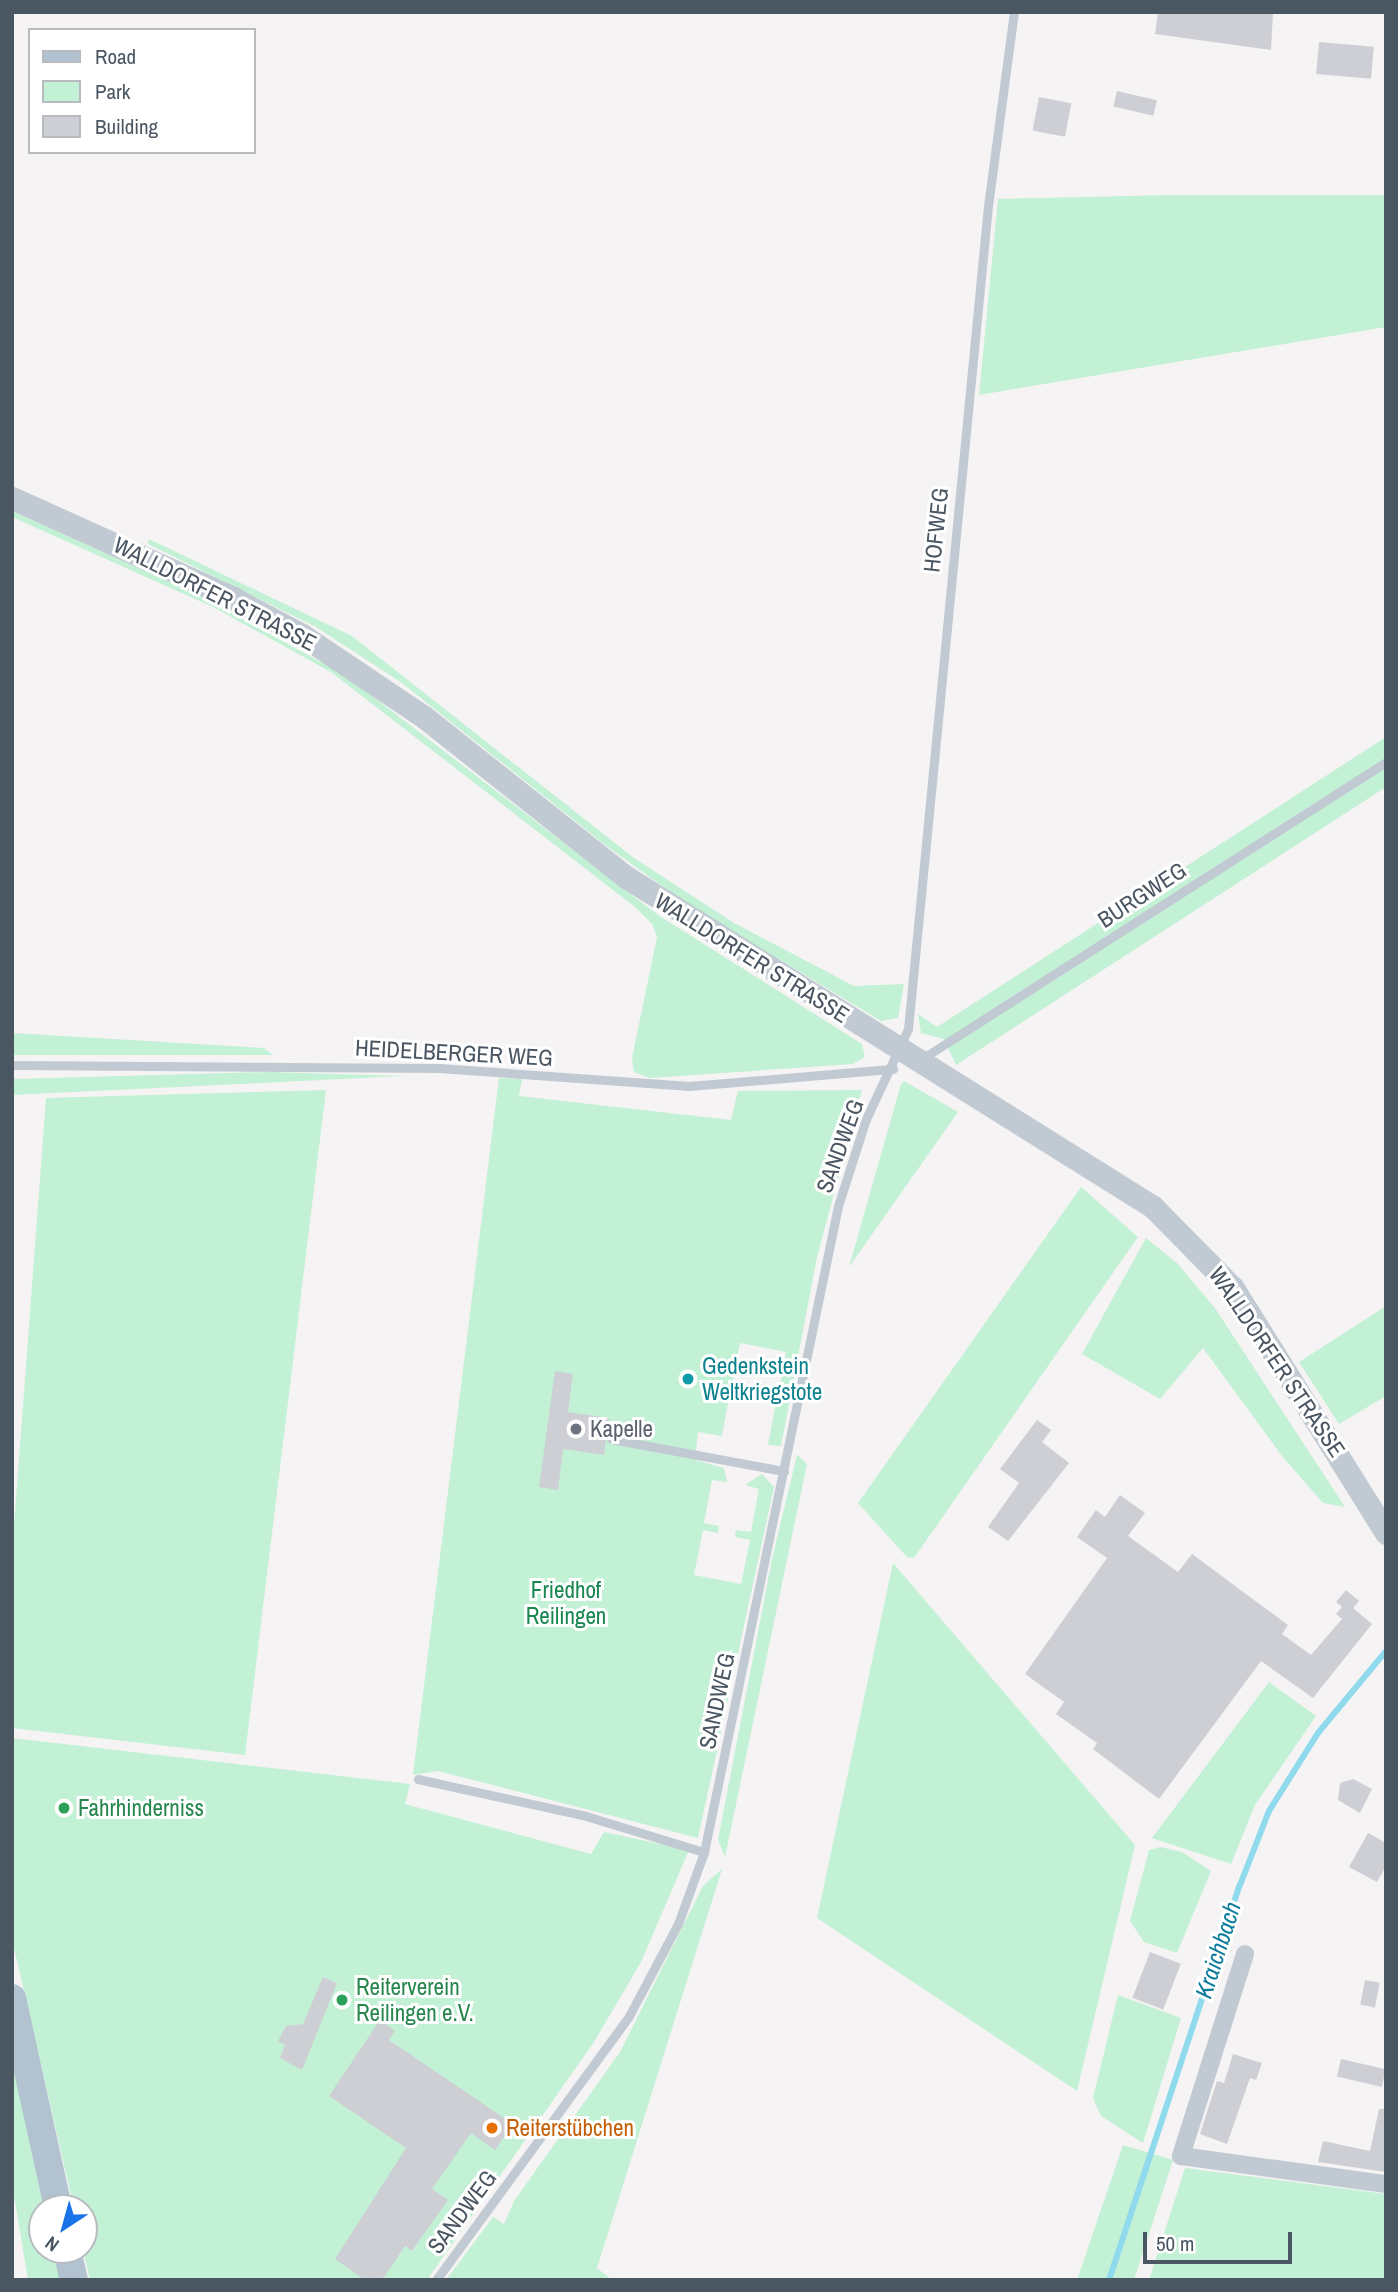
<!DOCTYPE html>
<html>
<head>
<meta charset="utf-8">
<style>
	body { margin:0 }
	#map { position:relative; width:1398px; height:2292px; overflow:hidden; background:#f5f3f3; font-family:"Archivo Narrow",sans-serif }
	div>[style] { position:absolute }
	.green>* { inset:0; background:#c3f1d5 }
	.stream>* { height:6px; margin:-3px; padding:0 3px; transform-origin:3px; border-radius:3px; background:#90daee }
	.building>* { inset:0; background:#cdcfd5; transform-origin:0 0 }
	.service>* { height:9px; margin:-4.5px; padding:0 4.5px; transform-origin:4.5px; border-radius:4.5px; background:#c1cad2 }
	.minor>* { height:18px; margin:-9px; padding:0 9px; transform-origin:9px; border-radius:9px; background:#c1cad2 }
	.tertiary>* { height:23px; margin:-11.5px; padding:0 11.5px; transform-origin:11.5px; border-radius:11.5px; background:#c1cad2 }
	.primary>* { height:28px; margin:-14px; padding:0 14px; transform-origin:14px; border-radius:14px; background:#b3c2d1 }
	.dots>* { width:19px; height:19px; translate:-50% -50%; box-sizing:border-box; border:4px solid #fff; border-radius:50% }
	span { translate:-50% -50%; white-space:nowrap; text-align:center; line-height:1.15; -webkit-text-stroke:6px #fff; paint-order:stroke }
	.street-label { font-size:23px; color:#4a5661 }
	.culture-label { font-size:23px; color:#0d838f }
	.left { translate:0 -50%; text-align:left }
	.worship-label { font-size:23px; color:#5b616d }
	.park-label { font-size:23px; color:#17864f }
	.leisure-label { font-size:23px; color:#27864d }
	.food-label { font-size:23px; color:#c56008 }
	.water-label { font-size:24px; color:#0c7c9b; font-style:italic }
	.frame { position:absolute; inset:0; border:14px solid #4a5661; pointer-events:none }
	.legend { position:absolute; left:28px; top:28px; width:228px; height:126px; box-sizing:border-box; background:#fff; border:2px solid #b7bbc0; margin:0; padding:9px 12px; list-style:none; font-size:21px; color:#4a5661 }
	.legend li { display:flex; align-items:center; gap:14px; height:35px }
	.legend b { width:35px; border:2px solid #b7bbc0 }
	.north { position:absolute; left:28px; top:2194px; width:70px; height:70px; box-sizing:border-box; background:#fff; border:2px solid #b7bbc0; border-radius:50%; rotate:216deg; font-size:19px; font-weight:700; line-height:28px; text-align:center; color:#4a5661 }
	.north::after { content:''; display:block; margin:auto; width:24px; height:32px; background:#1a73e8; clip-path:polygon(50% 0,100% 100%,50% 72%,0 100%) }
	.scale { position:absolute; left:1143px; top:2232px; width:149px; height:32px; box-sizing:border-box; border:4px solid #4a5661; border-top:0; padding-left:9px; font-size:21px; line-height:24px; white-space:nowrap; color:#4a5661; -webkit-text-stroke:5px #fff; paint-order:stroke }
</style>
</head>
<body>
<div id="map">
	<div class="green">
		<i style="clip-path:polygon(1172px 195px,1386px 195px,1386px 327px,979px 395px,998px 199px)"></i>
		<i style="clip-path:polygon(12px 511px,199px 595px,346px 676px,658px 915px,862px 1044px,865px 1057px,853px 1064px,680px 1076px,649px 1078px,634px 1072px,632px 1058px,657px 937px,652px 924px,635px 907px,331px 672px,213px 607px,12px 517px)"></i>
		<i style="clip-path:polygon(149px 539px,352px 636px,634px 858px,734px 923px,854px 986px,904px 984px,898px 1018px,881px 1021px,684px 902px,604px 844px,402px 683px,316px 627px,148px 544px)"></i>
		<i style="clip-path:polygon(1386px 737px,1386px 787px,956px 1065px,944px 1039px,921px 1033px,918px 1014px,937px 1027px)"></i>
		<i style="clip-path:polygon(12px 1033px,264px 1048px,273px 1055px,12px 1055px)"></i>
		<i style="clip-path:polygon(268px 1072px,404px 1076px,12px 1095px,12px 1079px)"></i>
		<i style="clip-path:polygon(499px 1078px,522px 1079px,519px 1096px,731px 1120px,738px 1091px,862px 1090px,817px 1257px,781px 1446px,768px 1445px,776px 1402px,762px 1399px,763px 1390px,779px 1392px,786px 1352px,740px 1343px,732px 1383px,746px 1386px,744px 1395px,730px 1393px,722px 1436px,698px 1432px,695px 1460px,724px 1468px,727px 1482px,712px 1480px,704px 1523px,719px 1526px,718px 1533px,703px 1530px,694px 1575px,741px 1584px,750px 1540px,735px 1537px,736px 1530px,751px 1532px,759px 1489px,745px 1485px,762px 1474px,774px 1487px,698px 1838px,438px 1771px,413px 1775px)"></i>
		<i style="clip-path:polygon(904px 1081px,958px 1112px,849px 1267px,901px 1084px)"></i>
		<i style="clip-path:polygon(326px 1090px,245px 1755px,12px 1728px,12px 1553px,46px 1098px)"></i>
		<i style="clip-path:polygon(1081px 1187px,1138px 1237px,914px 1558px,907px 1557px,858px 1503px)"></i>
		<i style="clip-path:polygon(1146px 1238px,1177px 1263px,1215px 1308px,1345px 1507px,1323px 1503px,1282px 1456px,1203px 1348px,1160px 1399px,1082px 1354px)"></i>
		<i style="clip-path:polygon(1386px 1306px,1386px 1396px,1339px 1424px,1299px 1362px)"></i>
		<i style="clip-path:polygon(797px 1455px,807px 1464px,725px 1857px,718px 1840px,772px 1559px)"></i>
		<i style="clip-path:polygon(893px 1563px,1135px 1845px,1077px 2091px,817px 1918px)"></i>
		<i style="clip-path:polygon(1269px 1682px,1316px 1716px,1255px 1805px,1231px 1864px,1152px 1838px)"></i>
		<i style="clip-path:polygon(12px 1738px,410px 1784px,405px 1804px,591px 1854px,604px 1832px,689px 1850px,641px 1962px,594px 2042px,427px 2280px,90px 2280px,83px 2250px,84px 2208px,74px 2208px,12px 1939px)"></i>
		<i style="clip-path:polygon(1160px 1847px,1182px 1852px,1211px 1871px,1177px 1953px,1144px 1942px,1130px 1921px,1149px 1850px)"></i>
		<i style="clip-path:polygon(722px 1869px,597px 2268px,612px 2280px,446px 2280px,493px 2217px,504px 2224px,514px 2201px,620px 2052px,703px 1886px)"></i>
		<i style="clip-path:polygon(1118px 1995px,1181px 2018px,1143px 2143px,1101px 2116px,1093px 2098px)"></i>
		<i style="clip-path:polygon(12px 2050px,48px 2208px,42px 2208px,42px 2250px,57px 2250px,64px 2280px,28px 2280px,12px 2183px)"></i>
		<i style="clip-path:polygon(1123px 2145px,1173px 2160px,1134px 2280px,1077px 2280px)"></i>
		<i style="clip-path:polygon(1185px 2168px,1386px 2194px,1386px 2280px,1149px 2280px)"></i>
	</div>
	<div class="stream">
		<i style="left:1109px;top:2280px;width:416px;rotate:-71.7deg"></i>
		<i style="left:1240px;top:1885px;width:79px;rotate:-68.6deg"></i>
		<i style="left:1269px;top:1811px;width:92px;rotate:-57.9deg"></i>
		<i style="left:1318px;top:1733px;width:107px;rotate:-50.3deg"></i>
	</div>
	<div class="building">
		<i style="clip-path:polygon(1158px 12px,1273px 12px,1271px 50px,1155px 34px)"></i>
		<i style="left:1319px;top:42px;width:55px;height:32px;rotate:5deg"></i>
		<i style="left:1117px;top:91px;width:41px;height:16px;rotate:13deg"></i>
		<i style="left:1039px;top:97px;width:33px;height:34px;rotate:11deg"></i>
		<i style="clip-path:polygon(555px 1371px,573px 1374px,568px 1412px,609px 1418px,604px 1455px,563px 1449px,558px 1490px,539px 1487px)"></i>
		<i style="clip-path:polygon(1037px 1420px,1051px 1430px,1042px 1442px,1069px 1463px,1008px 1541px,988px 1527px,1019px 1483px,1000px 1469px)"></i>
		<i style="clip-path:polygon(1120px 1495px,1145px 1513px,1128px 1536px,1178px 1572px,1192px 1554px,1288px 1625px,1282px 1634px,1311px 1655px,1342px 1619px,1336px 1614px,1342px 1607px,1336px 1602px,1346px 1590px,1359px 1601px,1353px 1608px,1372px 1624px,1313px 1698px,1261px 1661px,1159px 1799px,1093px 1749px,1097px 1743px,1056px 1714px,1064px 1702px,1025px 1674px,1107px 1558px,1077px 1537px,1096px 1510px,1105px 1517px)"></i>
		<i style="clip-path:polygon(1353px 1779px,1372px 1789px,1360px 1813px,1338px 1800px,1340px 1783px)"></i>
		<i style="clip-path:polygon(1368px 1833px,1386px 1843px,1386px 1866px,1377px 1882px,1349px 1867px)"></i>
		<i style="left:1150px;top:1952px;width:33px;height:49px;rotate:21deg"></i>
		<i style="clip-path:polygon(323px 1977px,337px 1983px,302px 2070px,280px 2058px,285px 2045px,278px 2041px,286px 2026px,303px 2024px)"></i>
		<i style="left:1365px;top:1980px;width:15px;height:25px;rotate:11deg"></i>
		<i style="clip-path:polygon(380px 2020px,395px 2031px,389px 2040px,513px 2124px,495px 2150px,471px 2133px,432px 2189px,448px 2200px,412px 2251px,405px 2246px,382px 2280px,365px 2280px,335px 2259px,406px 2148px,329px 2096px)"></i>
		<i style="clip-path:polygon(1233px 2054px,1262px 2063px,1256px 2080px,1250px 2078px,1227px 2144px,1200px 2134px,1217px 2081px,1224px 2083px)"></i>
		<i style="left:1341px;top:2059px;width:46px;height:18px;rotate:13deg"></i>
		<i style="clip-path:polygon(1379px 2109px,1386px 2109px,1386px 2172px,1318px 2162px,1323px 2141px,1370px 2151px)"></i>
	</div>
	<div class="service">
		<i style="left:920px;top:1060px;width:553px;rotate:-32.6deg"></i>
		<i style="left:12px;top:1065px;width:427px;rotate:0.4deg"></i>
		<i style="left:439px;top:1068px;width:251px;rotate:4.1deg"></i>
		<i style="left:689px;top:1086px;width:205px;rotate:-4.8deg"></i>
		<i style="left:611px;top:1439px;width:176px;rotate:10.5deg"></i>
		<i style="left:418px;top:1779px;width:172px;rotate:12.4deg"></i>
		<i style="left:586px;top:1816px;width:123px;rotate:17deg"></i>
		<i style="left:436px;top:2280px;width:327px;rotate:-53.8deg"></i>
		<i style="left:629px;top:2016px;width:104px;rotate:-62deg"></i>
		<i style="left:678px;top:1924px;width:77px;rotate:-70.1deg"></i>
		<i style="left:704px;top:1852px;width:660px;rotate:-78.28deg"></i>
		<i style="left:838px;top:1206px;width:91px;rotate:-72.2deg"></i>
		<i style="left:866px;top:1119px;width:99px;rotate:-65deg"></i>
		<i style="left:908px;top:1029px;width:827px;rotate:-84.45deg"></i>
		<i style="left:988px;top:206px;width:196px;rotate:-82.4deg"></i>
	</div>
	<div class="minor">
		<i style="left:1245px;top:1954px;width:212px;rotate:107.6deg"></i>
		<i style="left:1181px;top:2156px;width:207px;rotate:7.8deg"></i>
	</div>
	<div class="tertiary">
		<i style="left:12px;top:498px;width:243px;rotate:24.3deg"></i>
		<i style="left:233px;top:598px;width:78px;rotate:28.2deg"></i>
		<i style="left:302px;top:635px;width:147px;rotate:33.9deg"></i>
		<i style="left:424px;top:717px;width:258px;rotate:38.4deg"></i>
		<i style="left:626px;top:877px;width:622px;rotate:32.05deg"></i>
		<i style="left:1153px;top:1207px;width:114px;rotate:45.4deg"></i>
		<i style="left:1233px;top:1288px;width:289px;rotate:58deg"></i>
	</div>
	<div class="primary">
		<i style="left:12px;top:1998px;width:215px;rotate:77.6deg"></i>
		<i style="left:67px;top:2250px;width:31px;rotate:77deg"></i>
	</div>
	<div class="dots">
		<i style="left:688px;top:1379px;background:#0f9aa8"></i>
		<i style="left:576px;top:1429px;background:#6b7280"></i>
		<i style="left:64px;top:1808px;background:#2e9e5b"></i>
		<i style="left:342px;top:2000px;background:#2e9e5b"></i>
		<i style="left:492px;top:2128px;background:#e8710a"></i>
	</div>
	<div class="street-label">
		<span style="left:936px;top:530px;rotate:-84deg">HOFWEG</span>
		<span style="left:215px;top:594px;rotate:27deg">WALLDORFER STRASSE</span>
		<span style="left:1142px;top:895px;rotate:-33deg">BURGWEG</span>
		<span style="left:752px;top:958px;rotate:32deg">WALLDORFER STRASSE</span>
		<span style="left:454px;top:1053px;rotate:3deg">HEIDELBERGER WEG</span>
		<span style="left:840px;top:1146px;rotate:-70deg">SANDWEG</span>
		<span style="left:1277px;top:1362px;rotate:56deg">WALLDORFER STRASSE</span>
		<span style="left:717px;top:1701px;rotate:-78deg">SANDWEG</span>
		<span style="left:462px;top:2212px;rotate:-53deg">SANDWEG</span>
	</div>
	<div class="culture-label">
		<span class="left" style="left:702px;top:1379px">Gedenkstein<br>Weltkriegstote</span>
	</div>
	<div class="worship-label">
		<span class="left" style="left:590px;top:1429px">Kapelle</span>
	</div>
	<div class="park-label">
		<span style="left:566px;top:1603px">Friedhof<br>Reilingen</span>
	</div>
	<div class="leisure-label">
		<span class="left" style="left:78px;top:1808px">Fahrhinderniss</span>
		<span class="left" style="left:356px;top:2000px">Reiterverein<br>Reilingen e.V.</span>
	</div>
	<div class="food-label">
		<span class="left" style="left:506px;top:2128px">Reiterstübchen</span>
	</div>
	<div class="water-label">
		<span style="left:1218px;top:1950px;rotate:-72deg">Kraichbach</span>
	</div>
	<div class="frame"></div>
	<ul class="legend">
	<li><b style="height:9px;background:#b3c2d1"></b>Road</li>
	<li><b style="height:19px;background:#c3f1d5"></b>Park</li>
	<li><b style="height:19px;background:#cdcfd5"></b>Building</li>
	</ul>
	<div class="north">N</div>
	<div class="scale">50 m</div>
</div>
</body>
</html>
